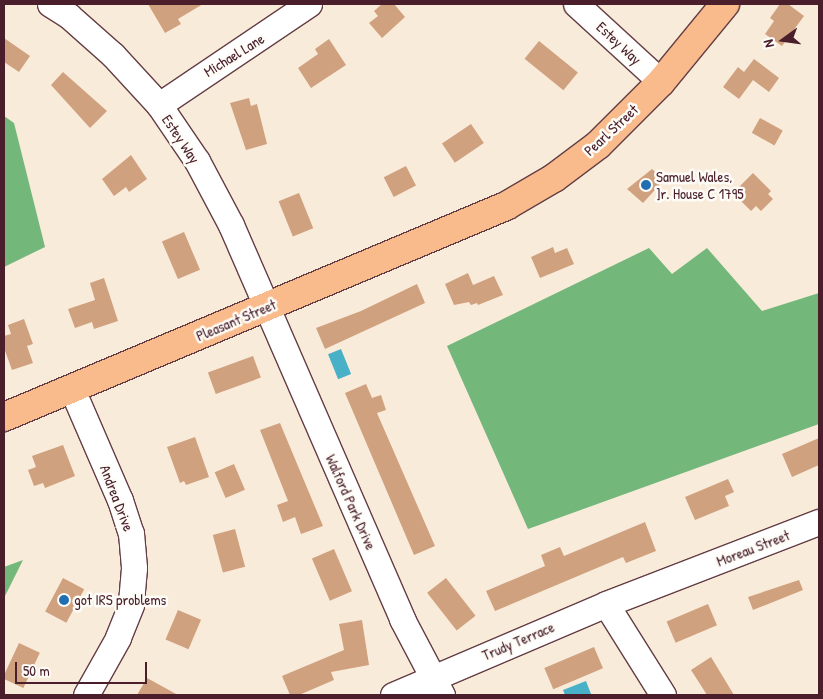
<!DOCTYPE html>
<html>
<head>
<meta charset="utf-8">
<style>
	body { margin:0 }
	#map { position:relative; width:823px; height:699px; overflow:hidden; background:#f9ebda; font-family:"Patrick Hand",sans-serif }
	div>[style] { position:absolute }
	.forest>* { inset:0; background:#73b77a }
	.water>* { inset:0; background:#48b1c7; transform-origin:0 0 }
	.building>* { inset:0; background:#d0a17f; transform-origin:0 0 }
	.roads { filter:drop-shadow(1px 0 #643e45) drop-shadow(-1px 0 #643e45) drop-shadow(0 1px #643e45) drop-shadow(0 -1px #643e45) }
	.minor>* { height:25px; margin:-12.5px; padding:0 12.5px; transform-origin:12.5px; border-radius:12.5px; background:#fff }
	.major>* { height:28px; margin:-14px; padding:0 14px; transform-origin:14px; border-radius:14px; background:#fabb8c }
	.dots>* { width:14px; height:14px; translate:-50% -50%; box-sizing:border-box; border:2px solid #fdfcf7; border-radius:50% }
	span { translate:-50% -50%; white-space:nowrap; text-align:center; line-height:1.15; -webkit-text-stroke:5px #fdfcf7; paint-order:stroke }
	.street-label { font-size:15px; color:#4a1f2b }
	.poi-label { font-size:15px; color:#4a1f2b }
	.left { translate:0 -50%; text-align:left }
	.frame { position:absolute; inset:0; border:5px solid #4a1f2b; pointer-events:none }
	.north { position:absolute; left:758px; top:15px; width:50px; height:50px; -webkit-text-stroke:4px #fdfcf7; paint-order:stroke; rotate:256deg; font-size:14px; font-weight:700; line-height:20px; text-align:center; color:#4a1f2b }
	.north::after { content:''; display:block; margin:auto; width:18px; height:22px; background:#4a1f2b; clip-path:polygon(50% 0,100% 100%,50% 72%,0 100%) }
	.scale { position:absolute; left:15px; top:662px; width:132px; height:22px; box-sizing:border-box; border:2px solid #4a1f2b; border-top:0; padding-left:6px; font-size:15px; line-height:18px; white-space:nowrap; color:#4a1f2b; -webkit-text-stroke:4px #fdfcf7; paint-order:stroke }
</style>
</head>
<body>
<div id="map">
	<div class="forest">
		<i style="clip-path:polygon(4px 116px,14px 123px,45px 247px,4px 267px)"></i>
		<i style="clip-path:polygon(649px 248px,672px 274px,707px 248px,762px 311px,819px 293px,819px 424px,528px 529px,447px 346px)"></i>
		<i style="clip-path:polygon(23px 560px,4px 598px,4px 567px)"></i>
	</div>
	<div class="water">
		<i style="left:341px;top:349px;width:27px;height:14px;rotate:68deg"></i>
		<i style="clip-path:polygon(586px 681px,591px 694px,565px 695px,563px 690px)"></i>
	</div>
	<div class="building">
		<i style="clip-path:polygon(148px 4px,203px 4px,178px 19px,181px 24px,165px 33px)"></i>
		<i style="clip-path:polygon(382px 4px,394px 4px,405px 17px,382px 38px,369px 23px,378px 16px,374px 11px)"></i>
		<i style="clip-path:polygon(780px 4px,788px 4px,804px 16px,782px 46px,765px 34px,774px 21px,770px 18px)"></i>
		<i style="clip-path:polygon(4px 38px,30px 56px,19px 72px,4px 62px)"></i>
		<i style="clip-path:polygon(329px 39px,346px 65px,311px 88px,298px 68px,318px 54px,315px 49px)"></i>
		<i style="left:539px;top:41px;width:50px;height:23px;rotate:39deg"></i>
		<i style="clip-path:polygon(754px 59px,779px 78px,769px 92px,753px 80px,739px 99px,723px 87px,738px 67px,744px 72px)"></i>
		<i style="clip-path:polygon(63px 72px,107px 111px,90px 128px,51px 85px)"></i>
		<i style="clip-path:polygon(249px 98px,251px 106px,257px 104px,267px 144px,246px 150px,230px 103px)"></i>
		<i style="left:760px;top:118px;width:26px;height:17px;rotate:29deg"></i>
		<i style="left:471px;top:124px;width:23px;height:35px;rotate:56deg"></i>
		<i style="clip-path:polygon(131px 155px,147px 179px,129px 192px,126px 187px,114px 196px,102px 179px)"></i>
		<i style="left:406px;top:166px;width:22px;height:25px;rotate:63deg"></i>
		<i style="clip-path:polygon(652px 169px,664px 180px,643px 203px,627px 189px)"></i>
		<i style="clip-path:polygon(753px 173px,771px 191px,768px 194px,773px 199px,761px 211px,756px 206px,751px 211px,733px 193px)"></i>
		<i style="left:299px;top:193px;width:38px;height:22px;rotate:68deg"></i>
		<i style="left:184px;top:232px;width:41px;height:24px;rotate:67deg"></i>
		<i style="clip-path:polygon(553px 247px,555px 253px,567px 248px,574px 264px,540px 278px,531px 257px)"></i>
		<i style="clip-path:polygon(468px 273px,473px 285px,494px 276px,503px 295px,478px 305px,477px 303px,471px 305px,469px 302px,454px 305px,445px 284px)"></i>
		<i style="clip-path:polygon(104px 278px,118px 321px,94px 329px,92px 322px,75px 328px,68px 309px,95px 300px,90px 283px)"></i>
		<i style="clip-path:polygon(417px 284px,425px 303px,325px 349px,316px 328px,361px 311px)"></i>
		<i style="clip-path:polygon(24px 319px,33px 344px,27px 346px,33px 363px,12px 370px,4px 348px,4px 336px,11px 334px,8px 325px)"></i>
		<i style="left:253px;top:356px;width:23px;height:48px;rotate:70deg"></i>
		<i style="clip-path:polygon(366px 384px,372px 398px,381px 395px,386px 410px,377px 413px,435px 546px,414px 555px,345px 393px)"></i>
		<i style="clip-path:polygon(280px 423px,323px 526px,301px 534px,295px 517px,283px 522px,277px 505px,288px 501px,260px 430px)"></i>
		<i style="clip-path:polygon(195px 437px,209px 477px,186px 485px,184px 481px,180px 483px,167px 447px)"></i>
		<i style="clip-path:polygon(819px 438px,819px 465px,792px 477px,782px 454px)"></i>
		<i style="clip-path:polygon(63px 445px,75px 476px,45px 488px,43px 483px,34px 486px,28px 470px,36px 467px,32px 456px)"></i>
		<i style="left:234px;top:464px;width:28px;height:21px;rotate:67deg"></i>
		<i style="clip-path:polygon(728px 479px,734px 492px,725px 496px,729px 506px,695px 520px,685px 497px)"></i>
		<i style="clip-path:polygon(645px 522px,656px 551px,626px 563px,623px 557px,495px 611px,486px 591px,545px 566px,541px 555px,560px 547px,564px 556px)"></i>
		<i style="left:235px;top:529px;width:39px;height:23px;rotate:75deg"></i>
		<i style="left:334px;top:549px;width:46px;height:24px;rotate:67deg"></i>
		<i style="left:63px;top:578px;width:24px;height:38px;rotate:28deg"></i>
		<i style="left:446px;top:578px;width:48px;height:24px;rotate:52deg"></i>
		<i style="clip-path:polygon(799px 580px,803px 590px,753px 610px,748px 597px)"></i>
		<i style="left:708px;top:604px;width:23px;height:45px;rotate:67deg"></i>
		<i style="left:178px;top:610px;width:25px;height:32px;rotate:23deg"></i>
		<i style="clip-path:polygon(362px 620px,369px 665px,331px 672px,334px 680px,299px 695px,290px 695px,282px 676px,344px 650px,339px 624px)"></i>
		<i style="left:19px;top:643px;width:23px;height:39px;rotate:25deg"></i>
		<i style="left:594px;top:647px;width:23px;height:54px;rotate:67deg"></i>
		<i style="clip-path:polygon(711px 657px,734px 695px,707px 695px,691px 670px)"></i>
		<i style="clip-path:polygon(147px 678px,178px 695px,137px 695px)"></i>
	</div>
	<div class="roads">
		<div class="minor">
			<i style="left:50px;top:4px;width:22px;rotate:32deg"></i>
			<i style="left:69px;top:16px;width:59px;rotate:41.6deg"></i>
			<i style="left:113px;top:55px;width:68px;rotate:47.4deg"></i>
			<i style="left:159px;top:105px;width:68px;rotate:55.8deg"></i>
			<i style="left:197px;top:161px;width:72px;rotate:62deg"></i>
			<i style="left:231px;top:225px;width:430px;rotate:66.5deg"></i>
			<i style="left:402px;top:619px;width:86px;rotate:62.2deg"></i>
			<i style="left:576px;top:4px;width:115px;rotate:42.5deg"></i>
			<i style="left:159px;top:105px;width:181px;rotate:-34deg"></i>
			<i style="left:71px;top:387px;width:123px;rotate:66.6deg"></i>
			<i style="left:120px;top:500px;width:35px;rotate:72deg"></i>
			<i style="left:131px;top:533px;width:35px;rotate:85deg"></i>
			<i style="left:134px;top:568px;width:37px;rotate:95deg"></i>
			<i style="left:131px;top:605px;width:35px;rotate:112deg"></i>
			<i style="left:118px;top:638px;width:65px;rotate:119.3deg"></i>
			<i style="left:393px;top:695px;width:232px;rotate:-23.1deg"></i>
			<i style="left:663px;top:695px;width:107px;rotate:-122.1deg"></i>
			<i style="left:606px;top:604px;width:228px;rotate:-21.1deg"></i>
		</div>
		<div class="major">
			<i style="left:4px;top:417px;width:545px;rotate:-22.8deg"></i>
			<i style="left:506px;top:206px;width:56px;rotate:-30.3deg"></i>
			<i style="left:554px;top:178px;width:55px;rotate:-36.9deg"></i>
			<i style="left:598px;top:145px;width:89px;rotate:-45deg"></i>
			<i style="left:661px;top:82px;width:101px;rotate:-50.6deg"></i>
		</div>
	</div>
	<div class="dots">
		<i style="left:646px;top:185px;background:#1f6fb2"></i>
		<i style="left:64px;top:600px;background:#1f6fb2"></i>
	</div>
	<div class="street-label">
		<span style="left:619px;top:43px;rotate:43deg">Estey Way</span>
		<span style="left:234px;top:55px;rotate:-32deg">Michael Lane</span>
		<span style="left:611px;top:130px;rotate:-43deg">Pearl Street</span>
		<span style="left:181px;top:139px;rotate:56deg">Estey Way</span>
		<span style="left:236px;top:320px;rotate:-23deg">Pleasant Street</span>
		<span style="left:117px;top:498px;rotate:69deg">Andrea Drive</span>
		<span style="left:351px;top:502px;rotate:66deg">Walford Park Drive</span>
		<span style="left:753px;top:548px;rotate:-21deg">Moreau Street</span>
		<span style="left:518px;top:641px;rotate:-23deg">Trudy Terrace</span>
	</div>
	<div class="poi-label">
		<span class="left" style="left:656px;top:185px">Samuel Wales,<br>]r. House C 1795</span>
		<span class="left" style="left:74px;top:600px">got IRS problems</span>
	</div>
	<div class="frame"></div>
	<div class="north">N</div>
	<div class="scale">50 m</div>
</div>
</body>
</html>
